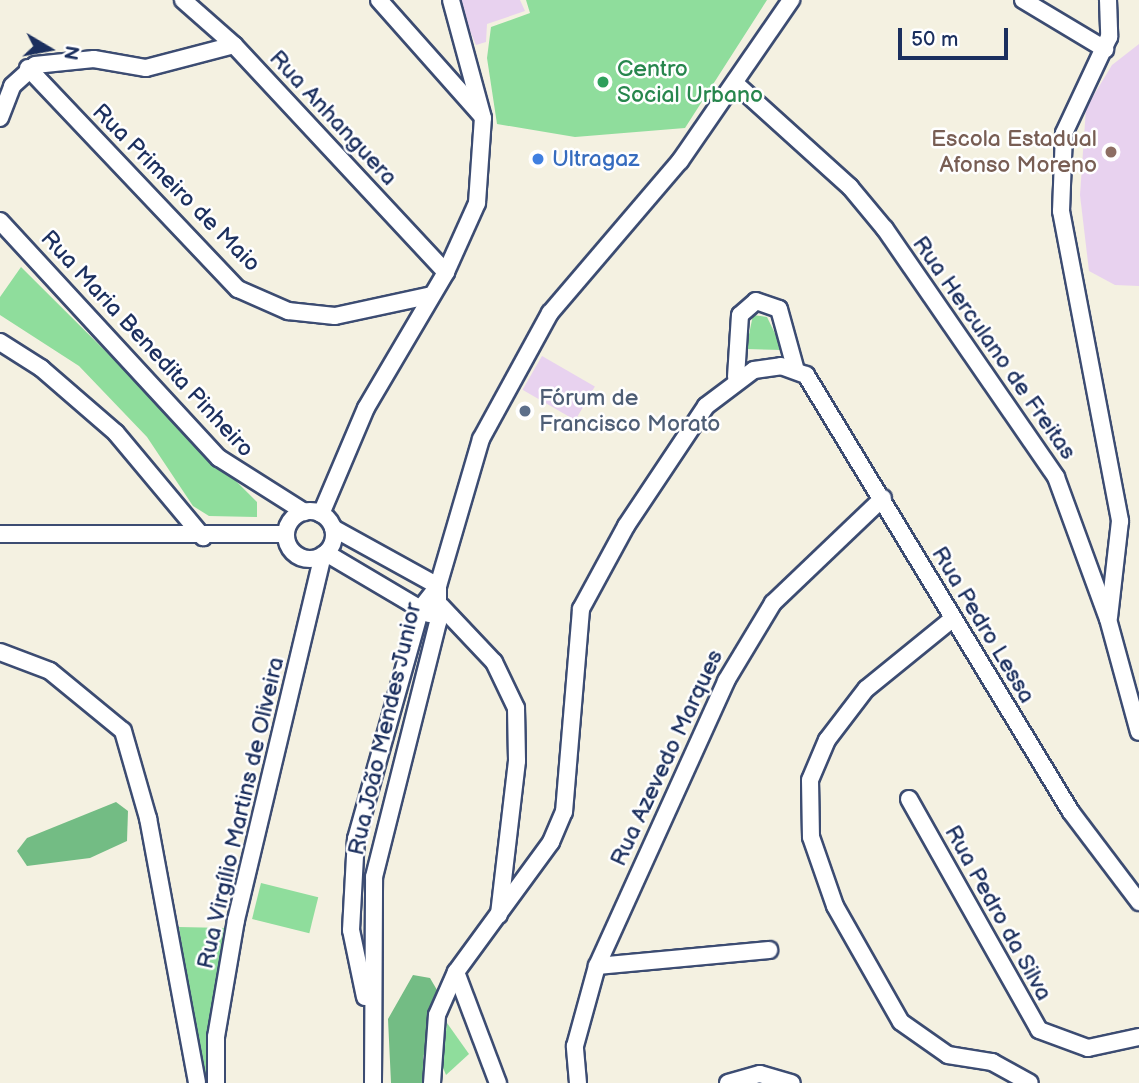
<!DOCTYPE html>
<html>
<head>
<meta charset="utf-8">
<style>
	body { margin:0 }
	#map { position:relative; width:1139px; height:1083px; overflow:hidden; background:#f4f1e1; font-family:"Balsamiq Sans",sans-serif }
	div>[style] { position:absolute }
	.built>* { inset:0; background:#e8d2ef; transform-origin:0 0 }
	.green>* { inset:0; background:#8fdd9c; transform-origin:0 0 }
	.forest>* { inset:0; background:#73bc84 }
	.roads { filter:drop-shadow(2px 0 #3c4c72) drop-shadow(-2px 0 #3c4c72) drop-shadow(0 2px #3c4c72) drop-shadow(0 -2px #3c4c72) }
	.street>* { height:16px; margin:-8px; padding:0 8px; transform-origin:8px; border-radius:8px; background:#fff }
	.street>.ring { margin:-8px; padding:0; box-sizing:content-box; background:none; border:16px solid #fff; border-radius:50% }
	.dots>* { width:19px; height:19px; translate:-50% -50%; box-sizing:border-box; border:4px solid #fff; border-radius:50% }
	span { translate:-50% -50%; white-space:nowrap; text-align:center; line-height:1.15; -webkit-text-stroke:5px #fff; paint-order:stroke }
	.leisure-label { font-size:23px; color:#27864d }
	.left { translate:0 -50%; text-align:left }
	.street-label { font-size:23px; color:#1b2f5e }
	.education-label { font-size:23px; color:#785e54 }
	.right { translate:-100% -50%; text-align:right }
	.shop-label { font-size:23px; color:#366cbe }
	.service-label { font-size:23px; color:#4e5e75 }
	.north { position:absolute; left:14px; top:14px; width:70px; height:70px; -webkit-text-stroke:5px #fff; paint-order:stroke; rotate:100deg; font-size:19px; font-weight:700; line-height:28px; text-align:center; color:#1b2f5e }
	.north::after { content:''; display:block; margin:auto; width:24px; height:32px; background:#1b2f5e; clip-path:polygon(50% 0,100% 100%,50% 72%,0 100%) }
	.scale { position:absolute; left:898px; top:28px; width:110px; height:32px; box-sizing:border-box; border:4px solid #1b2f5e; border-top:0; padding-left:9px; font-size:21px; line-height:24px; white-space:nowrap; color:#1b2f5e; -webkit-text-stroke:5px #fff; paint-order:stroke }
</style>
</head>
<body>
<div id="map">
	<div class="built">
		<i style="clip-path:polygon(457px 0,520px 0,525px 11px,487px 24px,486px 42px,476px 45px)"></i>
		<i style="clip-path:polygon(1139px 44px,1139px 286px,1115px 285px,1089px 271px,1080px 195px,1086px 108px,1112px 65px)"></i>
		<i style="left:542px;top:356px;width:61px;height:39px;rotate:30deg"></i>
	</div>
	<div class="green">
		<i style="clip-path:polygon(526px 0,767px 0,685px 128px,575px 137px,497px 124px,487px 58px,491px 27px,530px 13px)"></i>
		<i style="clip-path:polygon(21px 267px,257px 502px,257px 517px,209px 516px,193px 506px,147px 437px,79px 366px,0 315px,0 297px)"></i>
		<i style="clip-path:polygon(753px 315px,767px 317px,783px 350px,746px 349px)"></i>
		<i style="left:261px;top:883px;width:59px;height:37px;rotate:14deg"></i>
		<i style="clip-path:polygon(179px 927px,226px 928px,206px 1074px,199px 1070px)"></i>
		<i style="clip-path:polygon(447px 1023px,469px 1054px,446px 1075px,442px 1065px)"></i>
	</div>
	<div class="forest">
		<i style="clip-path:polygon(116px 802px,128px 811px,127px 841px,90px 858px,27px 866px,17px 851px,27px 838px)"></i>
		<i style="clip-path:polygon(413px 975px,430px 978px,437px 990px,423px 1059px,430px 1083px,391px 1083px,388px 1019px)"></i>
	</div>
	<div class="roads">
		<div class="street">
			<i style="left:183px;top:0;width:68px;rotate:41.4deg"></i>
			<i style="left:234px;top:45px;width:311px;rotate:47deg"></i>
			<i style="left:379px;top:0;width:155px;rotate:48.4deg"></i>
			<i style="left:1023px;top:0;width:96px;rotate:30.9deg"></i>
			<i style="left:1108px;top:0;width:37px;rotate:88deg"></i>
			<i style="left:1109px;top:37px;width:106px;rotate:115.1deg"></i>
			<i style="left:1064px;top:133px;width:78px;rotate:92.2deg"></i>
			<i style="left:1061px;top:211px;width:316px;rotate:79.2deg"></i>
			<i style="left:1120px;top:521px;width:97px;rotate:96.5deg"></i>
			<i style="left:28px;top:68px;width:305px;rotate:46.5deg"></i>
			<i style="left:238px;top:289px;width:55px;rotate:23.7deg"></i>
			<i style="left:288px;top:311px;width:47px;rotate:6.1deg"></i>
			<i style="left:335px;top:316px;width:99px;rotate:-12.2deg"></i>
			<i style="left:736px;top:84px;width:154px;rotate:42.1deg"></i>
			<i style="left:850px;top:187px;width:55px;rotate:50.2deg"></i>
			<i style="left:885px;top:229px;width:301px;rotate:55.4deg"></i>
			<i style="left:1056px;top:477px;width:151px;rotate:69.9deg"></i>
			<i style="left:1108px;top:619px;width:117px;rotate:74.7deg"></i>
			<i style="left:0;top:118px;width:34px;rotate:-69deg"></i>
			<i style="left:12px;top:86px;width:31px;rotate:-42deg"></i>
			<i style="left:35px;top:65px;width:59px;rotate:-5.8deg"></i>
			<i style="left:94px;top:59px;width:53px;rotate:9.8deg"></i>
			<i style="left:146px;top:68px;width:91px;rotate:-14.6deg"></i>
			<i style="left:0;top:221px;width:323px;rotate:47.3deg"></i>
			<i style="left:219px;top:458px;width:101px;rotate:32.4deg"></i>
			<i style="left:0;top:342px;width:49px;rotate:32.4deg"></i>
			<i style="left:41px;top:368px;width:99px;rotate:40.9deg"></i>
			<i style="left:116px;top:433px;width:136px;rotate:50.1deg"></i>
			<i style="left:736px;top:377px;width:62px;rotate:-86.3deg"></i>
			<i style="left:740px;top:315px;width:21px;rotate:-41deg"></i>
			<i style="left:756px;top:301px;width:24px;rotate:19deg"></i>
			<i style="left:779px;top:309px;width:60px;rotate:74.6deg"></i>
			<i class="ring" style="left:286px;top:511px;width:32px;height:32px"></i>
			<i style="left:321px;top:514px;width:115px;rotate:-67deg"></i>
			<i style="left:366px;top:408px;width:158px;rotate:-59.5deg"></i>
			<i style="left:446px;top:272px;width:76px;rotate:-65.8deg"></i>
			<i style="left:477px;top:203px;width:85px;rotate:-86deg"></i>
			<i style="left:483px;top:118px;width:122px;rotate:-105.2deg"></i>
			<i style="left:333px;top:528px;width:120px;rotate:28.9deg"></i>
			<i style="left:0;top:534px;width:286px"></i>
			<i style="left:326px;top:553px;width:120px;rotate:30.6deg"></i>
			<i style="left:441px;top:606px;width:77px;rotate:46.6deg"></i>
			<i style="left:494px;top:662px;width:51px;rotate:64.4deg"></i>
			<i style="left:516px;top:708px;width:53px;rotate:88.9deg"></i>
			<i style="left:517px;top:761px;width:155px;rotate:96.7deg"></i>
			<i style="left:951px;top:620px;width:109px;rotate:140.9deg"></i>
			<i style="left:866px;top:689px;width:64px;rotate:127.4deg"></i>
			<i style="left:827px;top:740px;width:43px;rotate:113deg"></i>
			<i style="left:810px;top:780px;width:57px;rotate:89deg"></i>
			<i style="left:811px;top:837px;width:73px;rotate:70.8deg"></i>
			<i style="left:835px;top:906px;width:133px;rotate:60.4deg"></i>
			<i style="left:901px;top:1022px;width:57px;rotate:35.1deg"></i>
			<i style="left:948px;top:1055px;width:45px;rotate:9deg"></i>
			<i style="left:992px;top:1062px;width:43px;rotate:28.9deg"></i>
			<i style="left:0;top:652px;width:53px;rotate:20.8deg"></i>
			<i style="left:50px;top:671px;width:94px;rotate:39.4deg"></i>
			<i style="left:123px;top:731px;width:91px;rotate:74deg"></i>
			<i style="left:148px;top:818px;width:269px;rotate:79.5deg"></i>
			<i style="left:909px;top:799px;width:265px;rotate:60.6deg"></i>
			<i style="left:1039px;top:1030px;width:52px;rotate:20.2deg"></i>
			<i style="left:1088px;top:1048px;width:52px;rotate:-12.2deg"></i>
			<i style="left:597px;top:966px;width:173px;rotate:-5.3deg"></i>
			<i style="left:456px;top:972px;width:119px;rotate:69.3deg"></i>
			<i style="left:365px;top:997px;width:68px;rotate:-101.8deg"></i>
			<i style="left:351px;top:930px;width:91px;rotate:-86.9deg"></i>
			<i style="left:356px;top:839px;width:240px;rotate:-74.3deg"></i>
			<i style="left:421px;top:608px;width:28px;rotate:-52deg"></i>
			<i style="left:216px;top:1083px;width:46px;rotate:-90deg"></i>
			<i style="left:216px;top:1037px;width:119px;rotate:-80.3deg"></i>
			<i style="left:236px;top:920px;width:375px;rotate:-76.6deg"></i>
			<i style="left:373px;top:1083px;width:206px;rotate:-89.7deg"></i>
			<i style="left:374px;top:877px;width:263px;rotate:-75.9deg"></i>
			<i style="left:438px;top:622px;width:36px;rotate:-90deg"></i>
			<i style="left:438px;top:586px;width:153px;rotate:-73.7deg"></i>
			<i style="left:481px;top:439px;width:144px;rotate:-61.3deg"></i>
			<i style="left:550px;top:313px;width:200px;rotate:-49.5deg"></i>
			<i style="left:680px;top:161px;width:196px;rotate:-55.4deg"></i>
			<i style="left:432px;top:1083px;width:68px;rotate:-85.8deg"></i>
			<i style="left:437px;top:1015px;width:47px;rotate:-66.2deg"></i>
			<i style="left:456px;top:972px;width:161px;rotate:-53.8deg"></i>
			<i style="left:551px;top:842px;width:33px;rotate:-67deg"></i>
			<i style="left:564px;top:812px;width:204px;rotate:-85.2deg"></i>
			<i style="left:581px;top:609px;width:94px;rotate:-61.5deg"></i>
			<i style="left:626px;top:526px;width:144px;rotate:-56.3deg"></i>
			<i style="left:706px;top:406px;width:60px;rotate:-36.9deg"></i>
			<i style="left:754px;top:370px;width:27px;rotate:-8deg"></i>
			<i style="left:781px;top:366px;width:27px;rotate:20deg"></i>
			<i style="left:806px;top:375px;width:511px;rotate:58.77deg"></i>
			<i style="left:1071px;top:812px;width:113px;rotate:52.9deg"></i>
			<i style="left:578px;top:1083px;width:37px;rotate:-95deg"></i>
			<i style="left:575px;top:1046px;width:83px;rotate:-74.6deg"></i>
			<i style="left:597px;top:966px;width:313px;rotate:-65.6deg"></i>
			<i style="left:726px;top:681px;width:91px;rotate:-58.9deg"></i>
			<i style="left:773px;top:603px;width:152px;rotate:-43.7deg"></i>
			<i style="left:728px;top:1083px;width:33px;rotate:-16deg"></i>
			<i style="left:760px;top:1074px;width:33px;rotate:16deg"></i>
		</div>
	</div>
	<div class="dots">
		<i style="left:603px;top:82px;background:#2e9e5b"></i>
		<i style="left:1111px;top:152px;background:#8d6e63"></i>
		<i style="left:538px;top:159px;background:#3f7fe0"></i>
		<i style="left:525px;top:411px;background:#5c6f8a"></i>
	</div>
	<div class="leisure-label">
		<span class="left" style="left:617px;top:82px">Centro<br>Social Urbano</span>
	</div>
	<div class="street-label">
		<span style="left:333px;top:118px;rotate:47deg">Rua Anhanguera</span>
		<span style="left:176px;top:188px;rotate:45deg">Rua Primeiro de Maio</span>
		<span style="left:147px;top:344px;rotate:47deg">Rua Maria Benedita Pinheiro</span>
		<span style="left:994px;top:348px;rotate:55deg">Rua Herculano de Freitas</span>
		<span style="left:983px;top:625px;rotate:59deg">Rua Pedro Lessa</span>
		<span style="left:385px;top:729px;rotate:-77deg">Rua João Mendes Junior</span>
		<span style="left:667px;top:758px;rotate:-65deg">Rua Azevedo Marques</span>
		<span style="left:241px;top:813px;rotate:-77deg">Rua Virgílio Martins de Oliveira</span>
		<span style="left:998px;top:913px;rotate:61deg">Rua Pedro da Silva</span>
	</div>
	<div class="education-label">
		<span class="right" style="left:1097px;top:152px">Escola Estadual<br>Afonso Moreno</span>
	</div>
	<div class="shop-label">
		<span class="left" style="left:552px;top:159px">Ultragaz</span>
	</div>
	<div class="service-label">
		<span class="left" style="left:539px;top:411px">Fórum de<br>Francisco Morato</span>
	</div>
	<div class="north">N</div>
	<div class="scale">50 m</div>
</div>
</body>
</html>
